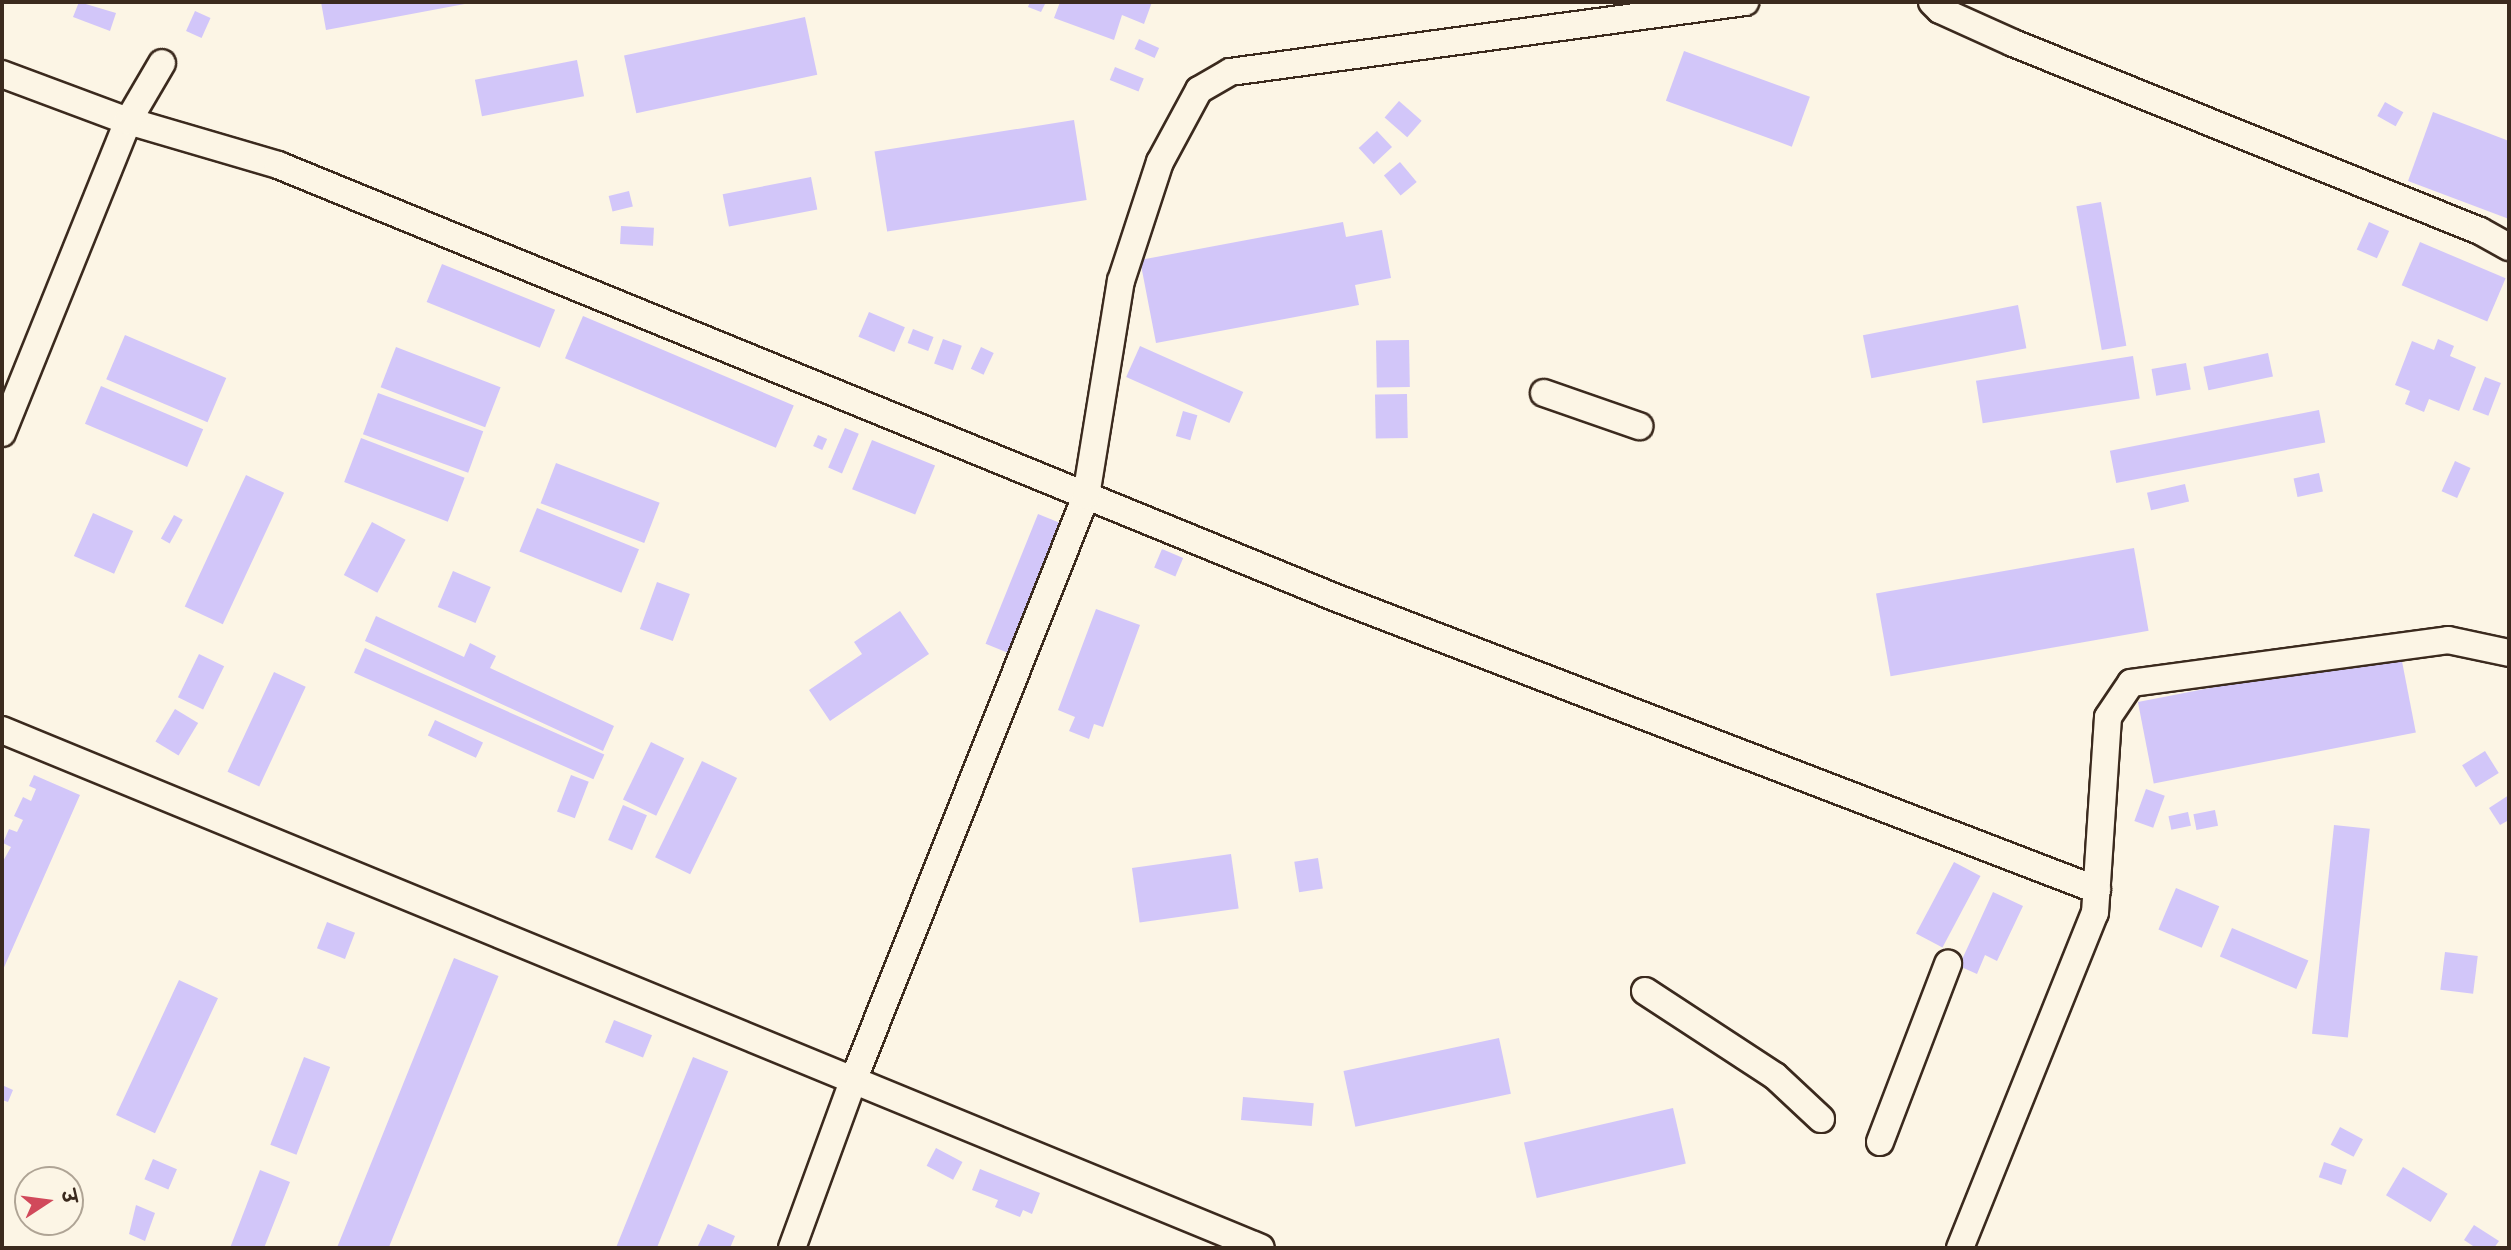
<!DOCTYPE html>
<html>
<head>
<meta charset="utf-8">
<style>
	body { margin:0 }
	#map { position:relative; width:2511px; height:1250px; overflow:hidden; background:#fcf5e5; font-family:Mynerve,"Playpen Sans Deva",sans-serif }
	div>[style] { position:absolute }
	.building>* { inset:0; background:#d2c6f9; transform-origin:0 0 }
	.roads { filter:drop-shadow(2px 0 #3b2a1e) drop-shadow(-2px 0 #3b2a1e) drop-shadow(0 2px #3b2a1e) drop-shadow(0 -2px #3b2a1e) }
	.minor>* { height:26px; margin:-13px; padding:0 13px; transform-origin:13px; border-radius:13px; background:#fcf5e5 }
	span { translate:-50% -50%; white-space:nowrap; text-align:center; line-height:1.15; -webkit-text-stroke:7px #fcf5e5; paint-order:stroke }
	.frame { position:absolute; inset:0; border:4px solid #3b2a1e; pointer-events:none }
	.north { position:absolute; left:14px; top:1166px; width:70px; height:70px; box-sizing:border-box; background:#fcf5e5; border:2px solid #afa495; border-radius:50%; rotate:77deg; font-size:19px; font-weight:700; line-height:28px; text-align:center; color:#3b2a1e }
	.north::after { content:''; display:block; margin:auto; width:24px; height:32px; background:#d1495b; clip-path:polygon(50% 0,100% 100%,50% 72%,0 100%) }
</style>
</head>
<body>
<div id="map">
	<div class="building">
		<i style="clip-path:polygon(79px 2px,116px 13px,110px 31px,73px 17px)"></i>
		<i style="clip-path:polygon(321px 2px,470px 2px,470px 3px,326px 30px)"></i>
		<i style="clip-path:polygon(1030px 2px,1046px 2px,1041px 12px,1028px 7px)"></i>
		<i style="clip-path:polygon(1060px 2px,1119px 4px,1152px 2px,1144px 24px,1122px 15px,1114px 40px,1054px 18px)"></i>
		<i style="left:195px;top:11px;width:17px;height:22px;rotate:24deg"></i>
		<i style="left:805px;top:17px;width:59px;height:185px;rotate:78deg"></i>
		<i style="left:1139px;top:39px;width:22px;height:11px;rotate:24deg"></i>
		<i style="left:1684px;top:51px;width:134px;height:53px;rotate:20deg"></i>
		<i style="left:577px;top:60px;width:37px;height:104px;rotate:79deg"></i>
		<i style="left:1115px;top:67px;width:31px;height:14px;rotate:22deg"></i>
		<i style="left:1399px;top:101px;width:30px;height:22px;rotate:41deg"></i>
		<i style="left:2385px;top:102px;width:21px;height:16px;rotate:29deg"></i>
		<i style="clip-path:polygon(2433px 112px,2509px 141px,2509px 219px,2408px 181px)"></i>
		<i style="left:1074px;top:120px;width:81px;height:202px;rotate:81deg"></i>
		<i style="left:1377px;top:131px;width:22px;height:25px;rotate:47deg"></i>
		<i style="left:1400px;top:162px;width:26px;height:21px;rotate:50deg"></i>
		<i style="left:811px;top:177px;width:33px;height:90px;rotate:79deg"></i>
		<i style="left:629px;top:191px;width:16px;height:21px;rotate:76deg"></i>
		<i style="left:2101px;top:202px;width:146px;height:25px;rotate:80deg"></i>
		<i style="clip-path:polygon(1343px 222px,1346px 237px,1382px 230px,1391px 278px,1355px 285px,1359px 305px,1156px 343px,1140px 260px)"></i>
		<i style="left:2369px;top:222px;width:22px;height:30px;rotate:24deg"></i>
		<i style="left:621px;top:226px;width:33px;height:18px;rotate:3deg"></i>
		<i style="left:2420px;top:242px;width:93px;height:47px;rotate:23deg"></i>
		<i style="left:442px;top:264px;width:122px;height:41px;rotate:22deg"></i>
		<i style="left:2018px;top:305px;width:44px;height:158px;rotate:79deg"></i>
		<i style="left:869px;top:312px;width:39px;height:27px;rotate:23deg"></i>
		<i style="left:583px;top:316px;width:229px;height:46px;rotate:23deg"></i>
		<i style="left:913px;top:329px;width:22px;height:15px;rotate:21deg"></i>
		<i style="left:125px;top:335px;width:110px;height:48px;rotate:23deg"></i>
		<i style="left:943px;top:339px;width:20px;height:26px;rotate:20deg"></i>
		<i style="clip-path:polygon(2438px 339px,2454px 346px,2450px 356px,2476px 367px,2459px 411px,2429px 399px,2424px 412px,2405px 404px,2410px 391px,2395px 385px,2412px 341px,2434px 350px)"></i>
		<i style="left:1409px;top:340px;width:47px;height:33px;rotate:89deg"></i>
		<i style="left:1140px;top:346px;width:113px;height:34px;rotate:24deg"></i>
		<i style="left:396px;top:347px;width:112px;height:43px;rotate:21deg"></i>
		<i style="left:981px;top:347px;width:14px;height:24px;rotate:25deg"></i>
		<i style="left:2268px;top:353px;width:24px;height:66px;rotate:78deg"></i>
		<i style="left:2133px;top:356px;width:43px;height:159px;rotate:81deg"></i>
		<i style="left:2186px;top:363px;width:27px;height:35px;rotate:80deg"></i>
		<i style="left:2485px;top:377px;width:17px;height:35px;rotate:21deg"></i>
		<i style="left:101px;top:386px;width:111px;height:41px;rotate:23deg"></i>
		<i style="left:378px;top:393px;width:112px;height:44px;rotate:20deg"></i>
		<i style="left:1407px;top:394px;width:44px;height:32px;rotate:89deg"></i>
		<i style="left:2319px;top:410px;width:33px;height:213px;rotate:79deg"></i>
		<i style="left:1183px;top:411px;width:15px;height:26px;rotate:16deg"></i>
		<i style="left:845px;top:428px;width:15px;height:43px;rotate:23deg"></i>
		<i style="left:818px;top:435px;width:10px;height:12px;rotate:24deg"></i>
		<i style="left:361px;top:438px;width:111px;height:47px;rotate:21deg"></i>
		<i style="left:872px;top:440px;width:68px;height:53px;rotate:22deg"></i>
		<i style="left:2455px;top:461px;width:17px;height:33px;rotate:24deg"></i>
		<i style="left:556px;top:463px;width:111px;height:43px;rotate:21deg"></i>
		<i style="left:2319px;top:473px;width:19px;height:26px;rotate:78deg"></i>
		<i style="left:246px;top:475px;width:42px;height:145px;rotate:25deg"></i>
		<i style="left:2185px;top:484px;width:18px;height:39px;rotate:77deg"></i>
		<i style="left:537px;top:508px;width:110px;height:47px;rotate:22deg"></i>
		<i style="left:93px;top:513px;width:44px;height:47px;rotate:24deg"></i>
		<i style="left:1038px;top:514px;width:24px;height:140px;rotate:22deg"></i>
		<i style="left:174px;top:515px;width:10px;height:27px;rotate:29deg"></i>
		<i style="left:372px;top:522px;width:38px;height:60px;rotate:28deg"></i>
		<i style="left:2134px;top:548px;width:84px;height:262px;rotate:80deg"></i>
		<i style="left:1162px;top:549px;width:23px;height:20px;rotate:23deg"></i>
		<i style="left:453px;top:571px;width:41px;height:39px;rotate:23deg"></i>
		<i style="left:657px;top:582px;width:35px;height:50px;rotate:20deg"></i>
		<i style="clip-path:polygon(1096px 609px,1140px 625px,1103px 727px,1094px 724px,1089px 739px,1069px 731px,1075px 717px,1058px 710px)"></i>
		<i style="clip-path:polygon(900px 611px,929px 654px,830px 721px,809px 690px,862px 654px,854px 642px)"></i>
		<i style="clip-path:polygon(376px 616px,464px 657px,470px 643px,496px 656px,490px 668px,614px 726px,603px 751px,365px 641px)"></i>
		<i style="left:365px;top:648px;width:262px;height:27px;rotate:24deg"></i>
		<i style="left:2400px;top:651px;width:83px;height:267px;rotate:79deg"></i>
		<i style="left:199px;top:654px;width:28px;height:48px;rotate:26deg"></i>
		<i style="left:274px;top:672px;width:35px;height:110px;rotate:25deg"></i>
		<i style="left:175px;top:709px;width:27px;height:38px;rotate:31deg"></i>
		<i style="left:435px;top:720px;width:53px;height:17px;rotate:25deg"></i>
		<i style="left:651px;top:742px;width:37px;height:64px;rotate:26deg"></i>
		<i style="left:2485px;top:751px;width:26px;height:27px;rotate:58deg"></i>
		<i style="left:702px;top:761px;width:39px;height:107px;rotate:26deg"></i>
		<i style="clip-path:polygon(34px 775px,80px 795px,2px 972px,2px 863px,11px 847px,3px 843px,9px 829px,17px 832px,23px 820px,14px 816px,23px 797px,31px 801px,36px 789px,29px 786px)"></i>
		<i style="left:571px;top:775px;width:19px;height:39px;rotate:21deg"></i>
		<i style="left:2146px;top:789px;width:20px;height:34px;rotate:20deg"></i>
		<i style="clip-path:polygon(2509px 795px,2509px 820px,2500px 825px,2489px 808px)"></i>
		<i style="left:623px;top:805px;width:26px;height:38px;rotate:23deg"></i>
		<i style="left:2215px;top:810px;width:16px;height:22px;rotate:79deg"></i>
		<i style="left:2188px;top:812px;width:14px;height:20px;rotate:78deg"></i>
		<i style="left:2334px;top:825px;width:36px;height:210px;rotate:6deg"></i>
		<i style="left:1231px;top:854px;width:55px;height:100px;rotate:82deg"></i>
		<i style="left:1318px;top:858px;width:31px;height:24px;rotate:81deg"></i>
		<i style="left:1954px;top:862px;width:30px;height:81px;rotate:28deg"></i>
		<i style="left:2176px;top:888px;width:47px;height:45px;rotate:23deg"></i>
		<i style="clip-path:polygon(1993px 892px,2023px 906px,1997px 961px,1985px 955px,1977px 974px,1959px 966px)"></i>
		<i style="left:327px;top:922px;width:30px;height:28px;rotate:21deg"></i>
		<i style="left:2232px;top:928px;width:83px;height:31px;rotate:23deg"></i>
		<i style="left:2445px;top:952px;width:33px;height:38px;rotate:7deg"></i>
		<i style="left:454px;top:958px;width:48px;height:315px;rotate:22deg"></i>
		<i style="left:179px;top:980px;width:43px;height:149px;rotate:25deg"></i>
		<i style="left:614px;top:1020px;width:41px;height:24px;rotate:22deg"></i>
		<i style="left:1499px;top:1038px;width:57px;height:159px;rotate:78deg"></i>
		<i style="left:304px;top:1057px;width:28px;height:94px;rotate:21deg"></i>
		<i style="left:693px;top:1057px;width:38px;height:207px;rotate:22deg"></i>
		<i style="clip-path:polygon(2px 1085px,13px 1090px,8px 1102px,2px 1100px)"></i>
		<i style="left:1243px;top:1097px;width:71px;height:23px;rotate:5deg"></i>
		<i style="left:1673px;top:1108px;width:57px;height:153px;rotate:77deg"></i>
		<i style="left:2340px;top:1127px;width:26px;height:20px;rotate:28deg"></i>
		<i style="left:936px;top:1148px;width:30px;height:20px;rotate:28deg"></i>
		<i style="left:153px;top:1159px;width:26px;height:22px;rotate:23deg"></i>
		<i style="left:2324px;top:1162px;width:24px;height:16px;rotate:19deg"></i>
		<i style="left:2403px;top:1167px;width:52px;height:33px;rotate:31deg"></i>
		<i style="clip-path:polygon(980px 1169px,1040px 1193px,1032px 1214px,1023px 1210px,1020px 1217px,995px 1207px,998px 1200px,972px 1190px)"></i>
		<i style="clip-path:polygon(260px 1170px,290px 1182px,264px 1248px,230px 1248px)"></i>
		<i style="clip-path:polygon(136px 1205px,155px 1213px,145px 1241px,129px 1234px)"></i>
		<i style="clip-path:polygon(708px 1224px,735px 1236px,730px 1248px,697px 1248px)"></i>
		<i style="clip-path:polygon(2474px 1225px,2499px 1241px,2494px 1248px,2476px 1248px,2464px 1240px)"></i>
	</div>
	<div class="roads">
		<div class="minor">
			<i style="left:1932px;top:2px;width:11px;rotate:45deg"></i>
			<i style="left:1940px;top:10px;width:80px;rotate:24.3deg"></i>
			<i style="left:2013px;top:43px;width:503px;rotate:21.93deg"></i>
			<i style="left:2480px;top:231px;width:33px;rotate:29deg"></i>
			<i style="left:2px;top:74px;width:134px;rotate:20.5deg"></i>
			<i style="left:128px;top:121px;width:156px;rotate:16.3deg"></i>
			<i style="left:278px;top:165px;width:1146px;rotate:22.25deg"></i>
			<i style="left:1339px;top:599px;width:812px;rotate:21deg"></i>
			<i style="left:1544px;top:393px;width:101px;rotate:19.2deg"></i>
			<i style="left:2px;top:433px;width:336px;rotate:-68deg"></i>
			<i style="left:128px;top:121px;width:67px;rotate:-59.6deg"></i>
			<i style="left:2px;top:730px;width:1361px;rotate:22.36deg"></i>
			<i style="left:1645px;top:991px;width:155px;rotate:33.2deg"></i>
			<i style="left:1775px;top:1076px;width:63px;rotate:43.1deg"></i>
			<i style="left:1880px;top:1142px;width:191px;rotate:-69.1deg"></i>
			<i style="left:792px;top:1248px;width:178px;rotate:-69.9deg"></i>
			<i style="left:853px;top:1081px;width:630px;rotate:-68.28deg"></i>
			<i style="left:1086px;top:496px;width:218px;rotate:-80.8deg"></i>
			<i style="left:1121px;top:281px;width:125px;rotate:-71.9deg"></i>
			<i style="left:1160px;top:162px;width:82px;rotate:-61.6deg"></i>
			<i style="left:1199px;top:90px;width:36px;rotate:-30deg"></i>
			<i style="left:1230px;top:72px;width:520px;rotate:-7.74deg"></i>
			<i style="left:1960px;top:1248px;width:361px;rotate:-68.1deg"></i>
			<i style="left:2095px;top:913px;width:196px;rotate:-86.2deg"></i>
			<i style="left:2108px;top:717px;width:41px;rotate:-55.9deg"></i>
			<i style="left:2131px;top:683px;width:320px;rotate:-7.7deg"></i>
			<i style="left:2448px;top:640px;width:62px;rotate:12deg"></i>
		</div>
	</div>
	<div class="frame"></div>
	<div class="north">उ</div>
</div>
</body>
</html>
